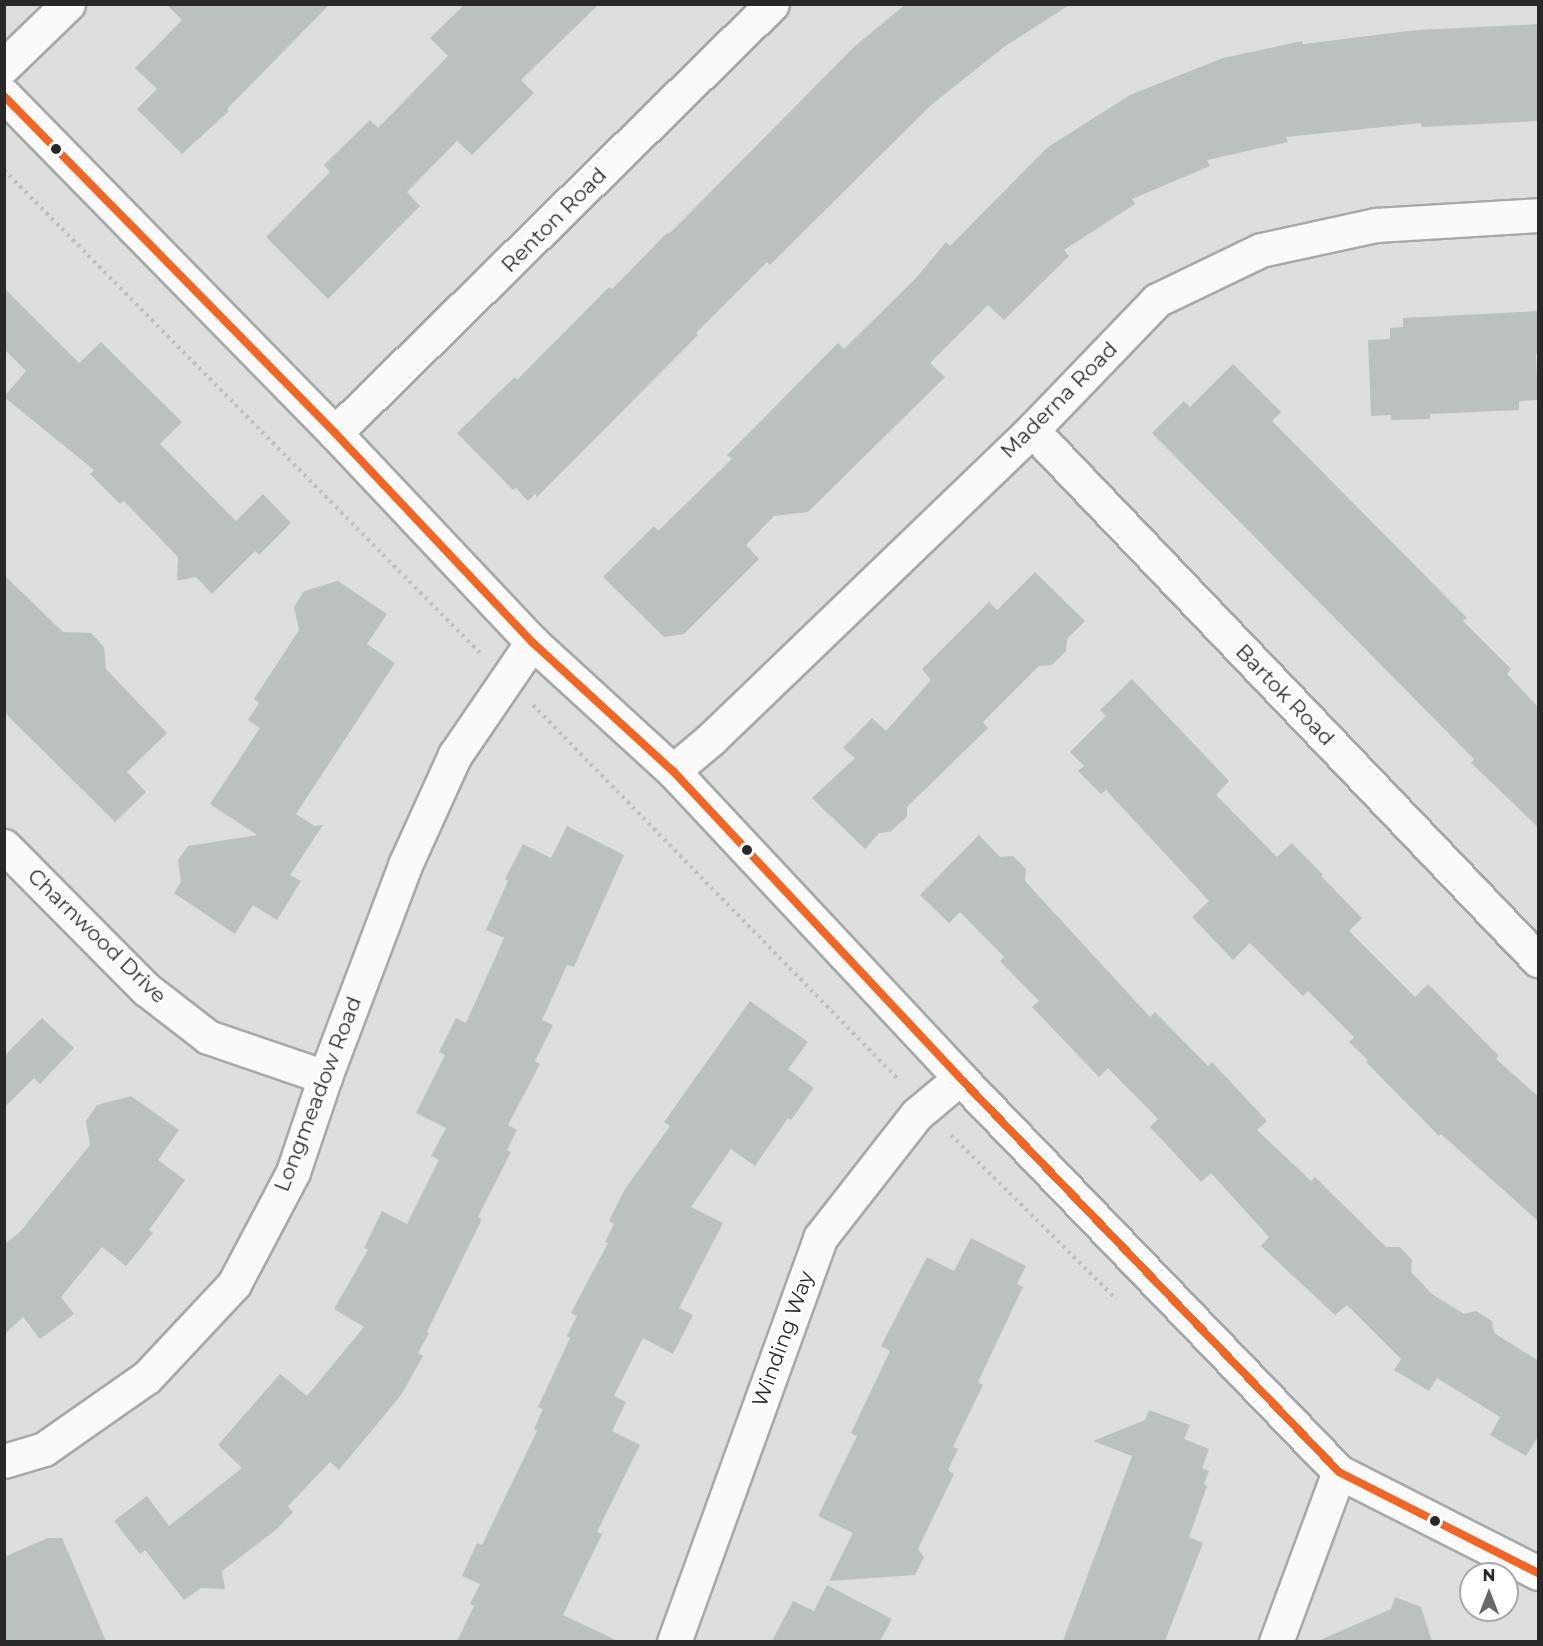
<!DOCTYPE html>
<html>
<head>
<meta charset="utf-8">
<style>
	body { margin:0 }
	#map { position:relative; width:1543px; height:1646px; overflow:hidden; background:#dddfdd; font-family:Montserrat,sans-serif }
	div>[style] { position:absolute }
	.building>* { inset:0; background:#bbc2bd }
	.path>* { height:4px; margin-top:-2px; transform-origin:0; background:repeating-linear-gradient(90deg,#bec0be 0 3px,transparent 0 7.5px) }
	.roads { filter:drop-shadow(2px 0 #a7a9a8) drop-shadow(-2px 0 #a7a9a8) drop-shadow(0 2px #a7a9a8) drop-shadow(0 -2px #a7a9a8) }
	.minor>* { height:33px; margin:-16.5px; padding:0 16.5px; transform-origin:16.5px; border-radius:16.5px; background:#fafafa }
	.tertiary>* { height:33px; margin:-16.5px; padding:0 16.5px; transform-origin:16.5px; border-radius:16.5px; background:#fafafa }
	.bus-1>* { height:8px; margin:-4px; padding:0 4px; transform-origin:4px; border-radius:4px; background:#f26522 }
	.dots>* { width:16px; height:16px; translate:-50% -50%; box-sizing:border-box; border:3px solid #fff; border-radius:50% }
	span { translate:-50% -50%; white-space:nowrap; text-align:center; line-height:1.15; -webkit-text-stroke:4.5px #fff; paint-order:stroke }
	.street-label { font-size:21px; color:#272827 }
	.frame { position:absolute; inset:0; border:6px solid #272827; pointer-events:none }
	.north { position:absolute; left:1459px; top:1562px; width:60px; height:60px; box-sizing:border-box; background:#fff; border:2px solid #a9a9a9; border-radius:50%; rotate:0deg; font-size:16px; font-weight:700; line-height:24px; text-align:center; color:#272827 }
	.north::after { content:''; display:block; margin:auto; width:21px; height:27px; background:#676867; clip-path:polygon(50% 0,100% 100%,50% 72%,0 100%) }
</style>
</head>
<body>
<div id="map">
	<div class="building">
		<i style="clip-path:polygon(166px 4px,330px 4px,227px 109px,229px 111px,182px 154px,137px 109px,157px 89px,135px 68px,182px 20px)"></i>
		<i style="clip-path:polygon(465px 4px,599px 4px,521px 80px,534px 93px,472px 155px,457px 141px,407px 192px,420px 206px,328px 299px,266px 237px,330px 172px,324px 165px,370px 120px,378px 128px,448px 56px,430px 38px)"></i>
		<i style="clip-path:polygon(906px 4px,1071px 4px,1004px 47px,930px 106px,770px 265px,767px 262px,696px 333px,698px 335px,537px 497px,535px 494px,528px 501px,516px 488px,513px 490px,457px 433px,515px 377px,517px 380px,609px 287px,612px 289px,668px 232px,669px 234px,855px 46px)"></i>
		<i style="clip-path:polygon(1539px 24px,1539px 121px,1422px 127px,1421px 123px,1286px 137px,1288px 142px,1207px 160px,1210px 166px,1132px 199px,1135px 204px,1064px 250px,1069px 256px,1004px 320px,988px 305px,930px 363px,945px 377px,808px 512px,774px 516px,746px 545px,759px 559px,684px 634px,664px 637px,603px 577px,654px 526px,658px 531px,732px 459px,727px 455px,838px 343px,844px 349px,916px 278px,946px 242px,950px 246px,1048px 147px,1130px 95px,1223px 58px,1302px 41px,1303px 44px,1417px 30px)"></i>
		<i style="clip-path:polygon(4px 288px,79px 363px,101px 342px,182px 422px,160px 444px,236px 521px,263px 494px,291px 523px,259px 555px,255px 551px,212px 594px,196px 577px,177px 581px,178px 557px,124px 501px,120px 504px,90px 474px,94px 470px,4px 397px,26px 371px,4px 349px)"></i>
		<i style="clip-path:polygon(1539px 311px,1539px 354px,1536px 354px,1538px 400px,1519px 401px,1519px 410px,1430px 414px,1430px 419px,1391px 420px,1391px 415px,1371px 416px,1368px 340px,1390px 339px,1390px 328px,1403px 327px,1403px 318px)"></i>
		<i style="clip-path:polygon(1233px 364px,1281px 412px,1272px 421px,1467px 618px,1463px 621px,1511px 669px,1507px 674px,1539px 708px,1539px 828px,1471px 763px,1474px 759px,1152px 433px,1184px 401px,1190px 407px)"></i>
		<i style="clip-path:polygon(1035px 572px,1085px 621px,1067px 639px,1066px 651px,1052px 665px,1039px 666px,983px 722px,988px 728px,907px 807px,907px 817px,890px 832px,879px 833px,865px 849px,812px 798px,855px 758px,843px 748px,872px 718px,886px 731px,931px 680px,922px 669px,989px 602px,997px 610px)"></i>
		<i style="clip-path:polygon(4px 575px,63px 632px,91px 633px,104px 647px,106px 669px,167px 733px,127px 772px,146px 792px,115px 822px,4px 712px)"></i>
		<i style="clip-path:polygon(338px 581px,387px 614px,367px 644px,395px 663px,296px 814px,315px 826px,323px 825px,290px 875px,301px 881px,277px 920px,253px 905px,235px 934px,174px 893px,181px 882px,178px 860px,188px 846px,257px 835px,210px 804px,260px 728px,248px 720px,259px 703px,254px 699px,299px 630px,294px 607px,304px 591px)"></i>
		<i style="clip-path:polygon(1132px 679px,1229px 781px,1216px 795px,1277px 857px,1292px 843px,1323px 875px,1321px 876px,1362px 918px,1349px 931px,1415px 997px,1428px 984px,1499px 1056px,1496px 1059px,1539px 1097px,1539px 1222px,1441px 1134px,1439px 1136px,1366px 1062px,1368px 1060px,1349px 1042px,1354px 1037px,1308px 991px,1303px 996px,1250px 943px,1233px 960px,1192px 917px,1209px 901px,1106px 790px,1101px 794px,1078px 771px,1084px 766px,1070px 752px,1106px 716px,1100px 710px)"></i>
		<i style="clip-path:polygon(567px 826px,624px 855px,574px 967px,567px 965px,542px 1020px,553px 1025px,535px 1061px,540px 1064px,508px 1125px,517px 1130px,507px 1150px,511px 1152px,478px 1217px,482px 1219px,427px 1332px,429px 1333px,418px 1353px,423px 1356px,401px 1395px,339px 1470px,330px 1462px,288px 1506px,293px 1512px,277px 1529px,222px 1571px,225px 1589px,201px 1588px,184px 1600px,145px 1550px,140px 1554px,114px 1521px,147px 1496px,169px 1526px,242px 1468px,218px 1445px,280px 1374px,307px 1396px,364px 1327px,334px 1309px,368px 1250px,364px 1248px,382px 1211px,407px 1224px,439px 1160px,431px 1156px,446px 1128px,416px 1113px,445px 1055px,439px 1052px,456px 1018px,466px 1023px,504px 938px,486px 930px,508px 881px,505px 879px,523px 844px,551px 858px)"></i>
		<i style="clip-path:polygon(979px 835px,1000px 857px,1013px 856px,1026px 869px,1025px 881px,1150px 1017px,1155px 1012px,1208px 1066px,1212px 1062px,1267px 1121px,1257px 1130px,1311px 1181px,1315px 1177px,1386px 1247px,1400px 1247px,1412px 1260px,1411px 1272px,1432px 1294px,1464px 1314px,1476px 1311px,1492px 1321px,1494px 1333px,1539px 1361px,1539px 1435px,1526px 1456px,1490px 1435px,1500px 1417px,1437px 1378px,1429px 1391px,1394px 1370px,1401px 1359px,1347px 1305px,1335px 1315px,1261px 1246px,1269px 1237px,1211px 1173px,1201px 1182px,1150px 1127px,1158px 1119px,1108px 1068px,1099px 1077px,1032px 1007px,1039px 1001px,1000px 961px,1004px 957px,960px 912px,949px 923px,920px 895px)"></i>
		<i style="clip-path:polygon(750px 1001px,808px 1042px,788px 1069px,814px 1088px,791px 1120px,788px 1118px,755px 1166px,731px 1149px,691px 1207px,723px 1223px,679px 1308px,693px 1315px,673px 1354px,643px 1338px,614px 1396px,626px 1402px,612px 1431px,640px 1445px,597px 1532px,602px 1534px,563px 1615px,618px 1641px,457px 1641px,474px 1606px,470px 1604px,480px 1584px,462px 1576px,477px 1543px,482px 1545px,537px 1431px,534px 1429px,543px 1409px,538px 1407px,570px 1338px,567px 1336px,577px 1316px,571px 1313px,608px 1243px,605px 1242px,614px 1224px,609px 1221px,625px 1189px,670px 1126px,664px 1122px)"></i>
		<i style="clip-path:polygon(42px 1018px,74px 1048px,40px 1084px,34px 1078px,4px 1108px,4px 1056px)"></i>
		<i style="clip-path:polygon(131px 1096px,179px 1130px,158px 1160px,185px 1180px,149px 1230px,153px 1233px,126px 1266px,102px 1247px,61px 1297px,74px 1314px,40px 1339px,23px 1317px,4px 1335px,4px 1244px,19px 1233px,90px 1145px,86px 1121px,97px 1105px)"></i>
		<i style="clip-path:polygon(971px 1238px,1026px 1266px,1017px 1284px,1023px 1287px,978px 1382px,983px 1385px,953px 1447px,958px 1449px,948px 1470px,954px 1474px,918px 1549px,924px 1557px,915px 1575px,829px 1581px,853px 1533px,818px 1516px,857px 1436px,851px 1433px,890px 1351px,881px 1346px,927px 1257px,954px 1271px)"></i>
		<i style="clip-path:polygon(1149px 1410px,1190px 1425px,1184px 1439px,1209px 1449px,1202px 1468px,1209px 1471px,1204px 1484px,1207px 1486px,1189px 1537px,1203px 1543px,1165px 1641px,1063px 1641px,1132px 1456px,1093px 1441px,1145px 1420px)"></i>
		<i style="clip-path:polygon(48px 1538px,62px 1538px,106px 1641px,4px 1641px,4px 1557px)"></i>
		<i style="clip-path:polygon(827px 1585px,892px 1619px,880px 1641px,772px 1641px,793px 1601px,814px 1611px)"></i>
		<i style="clip-path:polygon(1395px 1597px,1421px 1607px,1432px 1641px,1318px 1641px,1391px 1609px)"></i>
	</div>
	<div class="path">
		<i style="left:4px;top:170px;width:680px;rotate:45.42deg"></i>
		<i style="left:533px;top:705px;width:524px;rotate:45.7deg"></i>
		<i style="left:951px;top:1135px;width:233px;rotate:44.8deg"></i>
	</div>
	<div class="roads">
		<div class="minor">
			<i style="left:4px;top:66px;width:89px;rotate:-44.1deg"></i>
			<i style="left:1032px;top:430px;width:733px;rotate:46.33deg"></i>
			<i style="left:335px;top:433px;width:612px;rotate:-44.47deg"></i>
			<i style="left:673px;top:771px;width:50px;rotate:-40.1deg"></i>
			<i style="left:711px;top:739px;width:446px;rotate:-43.9deg"></i>
			<i style="left:1032px;top:430px;width:180px;rotate:-46.1deg"></i>
			<i style="left:1157px;top:300px;width:115px;rotate:-25.7deg"></i>
			<i style="left:1261px;top:250px;width:118px;rotate:-12.3deg"></i>
			<i style="left:1376px;top:225px;width:162px;rotate:-3.5deg"></i>
			<i style="left:4px;top:846px;width:202px;rotate:45.2deg"></i>
			<i style="left:146px;top:989px;width:78px;rotate:37.7deg"></i>
			<i style="left:208px;top:1037px;width:124px;rotate:18.9deg"></i>
			<i style="left:4px;top:1461px;width:42px;rotate:-16.7deg"></i>
			<i style="left:44px;top:1449px;width:126px;rotate:-35deg"></i>
			<i style="left:147px;top:1377px;width:127px;rotate:-46.9deg"></i>
			<i style="left:234px;top:1284px;width:127px;rotate:-62.2deg"></i>
			<i style="left:293px;top:1172px;width:100px;rotate:-71.4deg"></i>
			<i style="left:325px;top:1077px;width:227px;rotate:-69.3deg"></i>
			<i style="left:405px;top:865px;width:121px;rotate:-65.6deg"></i>
			<i style="left:455px;top:755px;width:137px;rotate:-55.7deg"></i>
			<i style="left:674px;top:1642px;width:430px;rotate:-70.1deg"></i>
			<i style="left:820px;top:1238px;width:157px;rotate:-52deg"></i>
			<i style="left:917px;top:1114px;width:56px;rotate:-39.9deg"></i>
			<i style="left:1276px;top:1642px;width:181px;rotate:-69.7deg"></i>
		</div>
		<div class="tertiary">
			<i style="left:4px;top:95px;width:473px;rotate:45.6deg"></i>
			<i style="left:335px;top:433px;width:287px;rotate:46.7deg"></i>
			<i style="left:532px;top:642px;width:191px;rotate:42.5deg"></i>
			<i style="left:673px;top:771px;width:420px;rotate:46.9deg"></i>
			<i style="left:960px;top:1078px;width:547px;rotate:46.11deg"></i>
			<i style="left:1339px;top:1472px;width:223px;rotate:26.9deg"></i>
		</div>
	</div>
	<div class="bus-1">
		<i style="left:4px;top:96px;width:472px;rotate:45.5deg"></i>
		<i style="left:335px;top:433px;width:287px;rotate:46.7deg"></i>
		<i style="left:532px;top:642px;width:191px;rotate:42.5deg"></i>
		<i style="left:673px;top:771px;width:420px;rotate:46.9deg"></i>
		<i style="left:960px;top:1078px;width:547px;rotate:46.11deg"></i>
		<i style="left:1339px;top:1472px;width:223px;rotate:26.9deg"></i>
	</div>
	<div class="dots">
		<i style="left:56px;top:149px;background:#272827"></i>
		<i style="left:747px;top:850px;background:#272827"></i>
		<i style="left:1435px;top:1521px;background:#272827"></i>
	</div>
	<div class="street-label">
		<span style="left:554px;top:220px;rotate:-45deg">Renton Road</span>
		<span style="left:1059px;top:400px;rotate:-45deg">Maderna Road</span>
		<span style="left:1285px;top:695px;rotate:46deg">Bartok Road</span>
		<span style="left:97px;top:936px;rotate:44deg">Charnwood Drive</span>
		<span style="left:318px;top:1094px;rotate:-69deg">Longmeadow Road</span>
		<span style="left:783px;top:1339px;rotate:-70deg">Winding Way</span>
	</div>
	<div class="frame"></div>
	<div class="north">N</div>
</div>
</body>
</html>
